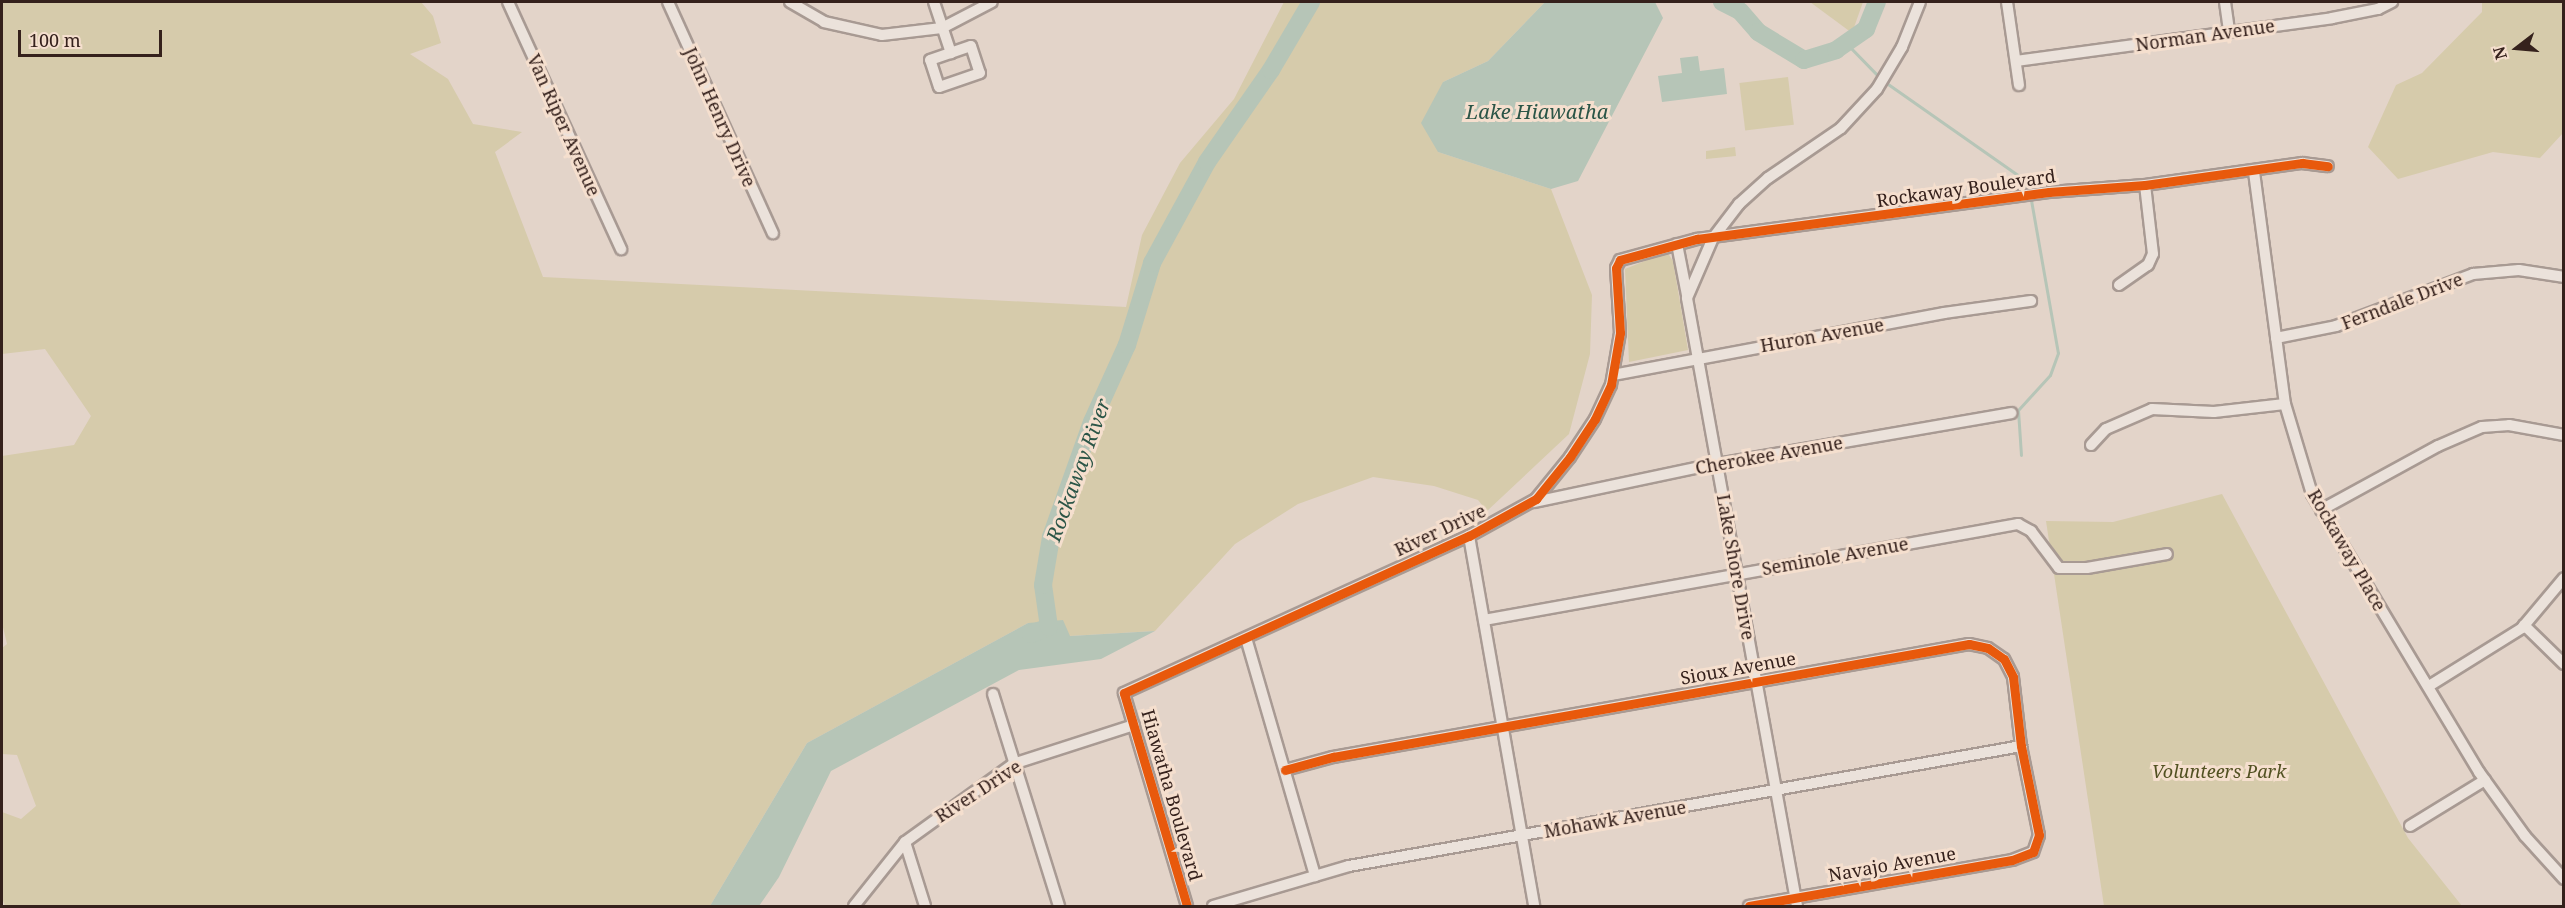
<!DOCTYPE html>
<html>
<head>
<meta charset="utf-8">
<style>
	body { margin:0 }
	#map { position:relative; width:2565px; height:908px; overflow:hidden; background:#e3d4c9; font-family:"Noto Serif",serif }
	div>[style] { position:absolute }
	.green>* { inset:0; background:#d6cbab; transform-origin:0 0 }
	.water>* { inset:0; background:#b6c5b7 }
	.stream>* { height:3px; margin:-1.5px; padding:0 1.5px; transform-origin:1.5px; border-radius:1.5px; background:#b6c5b7 }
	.river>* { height:18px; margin:-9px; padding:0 9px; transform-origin:9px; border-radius:9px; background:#b6c5b7 }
	.roads { filter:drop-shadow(2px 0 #a89a93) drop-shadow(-2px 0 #a89a93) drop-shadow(0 2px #a89a93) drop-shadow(0 -2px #a89a93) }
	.minor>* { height:10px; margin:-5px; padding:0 5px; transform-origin:5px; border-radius:5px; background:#ebe2db }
	.cycleway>* { height:9px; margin:-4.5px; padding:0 4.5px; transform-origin:4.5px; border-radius:4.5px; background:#e8590c }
	span { translate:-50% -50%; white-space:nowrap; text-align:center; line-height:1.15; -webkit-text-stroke:6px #f5dfce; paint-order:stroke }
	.street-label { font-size:18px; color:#35211c }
	.park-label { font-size:18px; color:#525122; font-style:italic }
	.water-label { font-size:20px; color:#2b5547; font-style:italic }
	.frame { position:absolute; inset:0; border:3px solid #35211c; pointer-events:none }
	.north { position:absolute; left:2487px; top:18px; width:60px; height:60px; -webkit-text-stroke:4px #f5dfce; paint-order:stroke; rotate:254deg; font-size:16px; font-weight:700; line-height:24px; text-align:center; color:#35211c }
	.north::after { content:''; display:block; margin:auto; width:21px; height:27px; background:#35211c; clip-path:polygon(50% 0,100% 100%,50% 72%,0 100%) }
	.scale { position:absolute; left:18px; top:30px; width:144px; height:27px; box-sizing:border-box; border:3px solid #35211c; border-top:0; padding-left:8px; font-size:18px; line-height:21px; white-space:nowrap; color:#35211c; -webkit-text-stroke:4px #f5dfce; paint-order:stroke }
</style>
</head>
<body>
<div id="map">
	<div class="green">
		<i style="clip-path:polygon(2px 2px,421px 2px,433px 16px,441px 43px,410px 54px,448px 79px,473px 124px,522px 132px,495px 152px,543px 277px,1126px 307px,1142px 235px,1180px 163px,1234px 99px,1284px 2px,1545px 2px,1488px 61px,1443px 82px,1438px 152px,1551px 189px,1592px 295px,1590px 354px,1569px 434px,1487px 511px,1478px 500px,1434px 486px,1373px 477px,1298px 504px,1235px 544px,1155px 631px,1069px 636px,1028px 623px,807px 743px,710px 906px,5px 906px,2px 898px,2px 812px,21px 819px,36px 806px,17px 755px,2px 754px,2px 648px,7px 644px,2px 623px,2px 456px,74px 445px,91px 416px,45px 349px,2px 354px)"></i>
		<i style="clip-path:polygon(1810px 2px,1863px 2px,1852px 33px)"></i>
		<i style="clip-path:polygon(2482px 2px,2563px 2px,2563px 133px,2540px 158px,2493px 152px,2398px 179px,2368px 147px,2396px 85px,2422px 73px,2482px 12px)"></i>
		<i style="left:1788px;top:77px;width:48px;height:49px;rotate:83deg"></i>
		<i style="clip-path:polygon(1735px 147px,1736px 156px,1706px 159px,1706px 151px)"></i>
		<i style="clip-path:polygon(1667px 252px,1673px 261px,1688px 350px,1629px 362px,1625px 269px)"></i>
		<i style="clip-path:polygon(2222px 494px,2408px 838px,2462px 906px,2104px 906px,2046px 521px,2113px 522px)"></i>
	</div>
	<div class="water">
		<i style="clip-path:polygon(1545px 2px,1655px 2px,1663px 18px,1578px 181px,1551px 189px,1438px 152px,1421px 123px,1443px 82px,1488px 61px)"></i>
		<i style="clip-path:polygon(1698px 56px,1700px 71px,1724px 68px,1727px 94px,1662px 102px,1658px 76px,1682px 73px,1680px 58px)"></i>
		<i style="clip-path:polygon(1063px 620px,1070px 636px,1155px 631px,1101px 659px,1019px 670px,831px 771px,779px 877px,759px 906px,710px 906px,807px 743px,1028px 623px)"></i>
	</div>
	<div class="stream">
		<i style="left:1846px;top:43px;width:49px;rotate:45.8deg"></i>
		<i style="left:1885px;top:82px;width:162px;rotate:35deg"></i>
		<i style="left:2018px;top:175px;width:28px;rotate:63deg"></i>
		<i style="left:2031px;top:200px;width:155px;rotate:80deg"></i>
		<i style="left:2058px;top:353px;width:23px;rotate:110deg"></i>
		<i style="left:2050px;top:375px;width:47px;rotate:132.4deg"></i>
		<i style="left:2018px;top:410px;width:45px;rotate:86.2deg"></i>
	</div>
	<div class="river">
		<i style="left:1722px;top:2px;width:20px;rotate:27deg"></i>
		<i style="left:1740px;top:11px;width:28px;rotate:49deg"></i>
		<i style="left:1758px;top:32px;width:54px;rotate:31.3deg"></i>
		<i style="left:1804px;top:60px;width:34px;rotate:-17deg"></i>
		<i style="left:1836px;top:50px;width:37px;rotate:-35deg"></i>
		<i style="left:1866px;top:29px;width:29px;rotate:-68deg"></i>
		<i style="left:1031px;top:634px;width:19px;rotate:-21deg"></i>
		<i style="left:1049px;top:627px;width:42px;rotate:-98.1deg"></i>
		<i style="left:1043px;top:585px;width:49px;rotate:-80.5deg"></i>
		<i style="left:1051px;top:537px;width:122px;rotate:-70.4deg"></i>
		<i style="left:1092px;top:422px;width:85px;rotate:-65.6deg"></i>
		<i style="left:1127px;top:345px;width:86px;rotate:-73deg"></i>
		<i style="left:1152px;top:263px;width:115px;rotate:-61.4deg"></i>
		<i style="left:1207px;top:162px;width:112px;rotate:-55.2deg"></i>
		<i style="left:1271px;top:70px;width:79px;rotate:-59.5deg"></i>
	</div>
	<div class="roads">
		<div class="minor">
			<i style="left:508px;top:2px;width:272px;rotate:65.4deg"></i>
			<i style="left:668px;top:2px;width:254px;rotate:65.6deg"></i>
			<i style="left:790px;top:2px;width:39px;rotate:30deg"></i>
			<i style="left:824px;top:22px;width:59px;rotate:12.6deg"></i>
			<i style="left:882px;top:35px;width:60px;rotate:-6.7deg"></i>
			<i style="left:942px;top:28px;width:56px;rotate:-27.5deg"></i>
			<i style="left:934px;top:2px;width:54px;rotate:71.6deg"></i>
			<i style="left:2007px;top:2px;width:84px;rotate:81.8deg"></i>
			<i style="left:2225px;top:2px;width:30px;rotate:82deg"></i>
			<i style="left:971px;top:46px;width:28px;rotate:72deg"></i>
			<i style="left:980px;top:73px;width:43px;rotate:161.1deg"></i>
			<i style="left:939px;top:87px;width:28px;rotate:-108deg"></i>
			<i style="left:930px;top:60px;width:43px;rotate:-18.9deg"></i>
			<i style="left:2016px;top:61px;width:319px;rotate:-7.7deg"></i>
			<i style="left:2332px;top:18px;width:47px;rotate:-11.1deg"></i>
			<i style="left:2378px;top:9px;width:16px;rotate:-27deg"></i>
			<i style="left:2254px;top:172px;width:234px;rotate:82.4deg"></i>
			<i style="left:2285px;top:404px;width:94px;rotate:73.3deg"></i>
			<i style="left:2312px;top:494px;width:324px;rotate:59deg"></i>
			<i style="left:2479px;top:772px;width:79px;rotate:54.3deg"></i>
			<i style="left:2525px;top:836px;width:58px;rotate:47.8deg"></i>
			<i style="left:1677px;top:244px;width:52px;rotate:78.9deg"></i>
			<i style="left:2119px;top:285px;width:35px;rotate:-35deg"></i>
			<i style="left:2148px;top:265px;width:12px;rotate:-66deg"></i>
			<i style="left:2153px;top:254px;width:69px;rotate:-96.6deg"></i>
			<i style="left:2276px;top:338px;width:61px;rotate:-11.3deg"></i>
			<i style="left:2336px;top:326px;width:147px;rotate:-20.8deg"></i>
			<i style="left:2473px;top:274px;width:46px;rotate:-5deg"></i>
			<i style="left:2519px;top:270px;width:46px;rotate:8.8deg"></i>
			<i style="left:1613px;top:375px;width:337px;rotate:-10.6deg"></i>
			<i style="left:1944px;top:313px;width:88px;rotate:-7.9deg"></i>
			<i style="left:2091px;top:445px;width:22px;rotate:-47deg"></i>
			<i style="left:2106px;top:429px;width:50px;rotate:-23.5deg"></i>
			<i style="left:2152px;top:409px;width:62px;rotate:2.8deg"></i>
			<i style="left:2214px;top:412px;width:71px;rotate:-6.4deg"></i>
			<i style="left:1534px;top:502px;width:175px;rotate:-11.9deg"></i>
			<i style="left:1705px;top:466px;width:311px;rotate:-9.8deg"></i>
			<i style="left:2321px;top:510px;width:133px;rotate:-28.7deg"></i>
			<i style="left:2438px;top:446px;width:48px;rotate:-23.4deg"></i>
			<i style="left:2482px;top:427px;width:27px;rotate:-4deg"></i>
			<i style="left:2509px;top:425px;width:56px;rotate:10.3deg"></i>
			<i style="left:1469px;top:536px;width:376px;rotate:80deg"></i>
			<i style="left:1484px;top:620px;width:543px;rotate:-10.19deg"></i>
			<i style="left:2018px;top:524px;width:15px;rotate:28deg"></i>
			<i style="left:2031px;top:531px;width:46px;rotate:52.9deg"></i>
			<i style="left:2059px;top:568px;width:28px"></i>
			<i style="left:2087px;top:568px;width:81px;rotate:-9.9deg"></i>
			<i style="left:2524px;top:625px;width:56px;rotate:44.3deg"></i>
			<i style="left:1246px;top:638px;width:248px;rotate:73.8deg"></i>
			<i style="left:2429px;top:686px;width:110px;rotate:-31.9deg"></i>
			<i style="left:2522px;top:628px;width:65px;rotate:-50deg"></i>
			<i style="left:993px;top:694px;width:222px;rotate:72.7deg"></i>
			<i style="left:1285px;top:770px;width:50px;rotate:-15.2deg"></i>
			<i style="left:1333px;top:757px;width:646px;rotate:-10.07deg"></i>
			<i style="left:1969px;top:644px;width:19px;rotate:12deg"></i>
			<i style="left:1988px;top:648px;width:19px;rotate:35deg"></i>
			<i style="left:2004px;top:659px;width:20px;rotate:63deg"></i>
			<i style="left:2013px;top:677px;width:69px;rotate:83.4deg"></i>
			<i style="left:2021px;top:746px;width:91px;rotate:78.6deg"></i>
			<i style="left:2039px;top:835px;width:18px;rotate:109deg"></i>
			<i style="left:2033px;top:852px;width:22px;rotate:159deg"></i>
			<i style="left:2012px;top:860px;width:267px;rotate:170.1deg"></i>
			<i style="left:2410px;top:826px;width:88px;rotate:-31.5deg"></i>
			<i style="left:905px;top:842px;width:67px;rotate:72.6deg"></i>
			<i style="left:854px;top:906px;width:82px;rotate:-51.4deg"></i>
			<i style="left:905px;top:842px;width:133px;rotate:-35.8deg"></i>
			<i style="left:1013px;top:764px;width:127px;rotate:-17.9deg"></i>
			<i style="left:1187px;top:906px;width:222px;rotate:-106.5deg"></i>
			<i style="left:1124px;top:693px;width:379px;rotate:-24.5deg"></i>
			<i style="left:1469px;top:536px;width:77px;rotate:-28.9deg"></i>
			<i style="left:1536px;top:499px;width:54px;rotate:-51deg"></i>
			<i style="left:1570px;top:457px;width:45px;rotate:-56.7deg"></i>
			<i style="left:1595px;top:419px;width:38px;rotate:-65deg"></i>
			<i style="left:1611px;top:385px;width:53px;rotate:-80.2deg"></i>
			<i style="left:1620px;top:333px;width:65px;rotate:-93.5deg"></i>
			<i style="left:1616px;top:268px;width:9px;rotate:-63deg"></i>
			<i style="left:1620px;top:260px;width:80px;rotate:-15.3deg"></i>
			<i style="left:1697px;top:239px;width:355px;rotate:-7.6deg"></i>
			<i style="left:2049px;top:192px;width:96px;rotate:-4.2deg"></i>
			<i style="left:2145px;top:185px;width:159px;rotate:-8deg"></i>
			<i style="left:2302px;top:163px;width:26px;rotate:7deg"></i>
			<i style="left:1213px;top:906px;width:142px;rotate:-16.4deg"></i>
			<i style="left:1349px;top:866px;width:683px;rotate:-10.12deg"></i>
			<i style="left:1797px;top:906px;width:618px;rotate:-100.26deg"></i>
			<i style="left:1687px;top:298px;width:65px;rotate:-66.6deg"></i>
			<i style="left:1713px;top:238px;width:43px;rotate:-52.6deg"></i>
			<i style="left:1739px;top:204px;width:39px;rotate:-42deg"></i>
			<i style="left:1768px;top:178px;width:88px;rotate:-34.4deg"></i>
			<i style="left:1841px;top:128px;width:53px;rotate:-47.3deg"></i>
			<i style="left:1877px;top:89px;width:49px;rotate:-59.2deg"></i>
			<i style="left:1902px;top:47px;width:48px;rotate:-68.2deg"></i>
		</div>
	</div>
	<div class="cycleway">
		<i style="left:1285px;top:770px;width:50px;rotate:-15.2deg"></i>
		<i style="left:1333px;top:757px;width:646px;rotate:-10.07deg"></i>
		<i style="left:1969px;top:644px;width:19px;rotate:12deg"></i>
		<i style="left:1988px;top:648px;width:19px;rotate:35deg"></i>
		<i style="left:2004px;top:659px;width:20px;rotate:63deg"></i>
		<i style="left:2013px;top:677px;width:69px;rotate:83.4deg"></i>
		<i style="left:2021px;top:746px;width:91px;rotate:78.6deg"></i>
		<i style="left:2039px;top:835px;width:18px;rotate:109deg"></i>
		<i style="left:2033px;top:852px;width:22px;rotate:159deg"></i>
		<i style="left:2012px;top:860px;width:267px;rotate:170.1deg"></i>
		<i style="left:1187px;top:906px;width:222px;rotate:-106.5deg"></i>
		<i style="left:1124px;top:693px;width:379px;rotate:-24.5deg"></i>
		<i style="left:1469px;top:536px;width:77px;rotate:-28.9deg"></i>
		<i style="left:1536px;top:499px;width:54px;rotate:-51deg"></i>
		<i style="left:1570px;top:457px;width:45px;rotate:-56.7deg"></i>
		<i style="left:1595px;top:419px;width:38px;rotate:-65deg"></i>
		<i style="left:1611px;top:385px;width:53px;rotate:-80.2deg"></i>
		<i style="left:1620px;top:333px;width:65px;rotate:-93.5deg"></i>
		<i style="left:1616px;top:268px;width:9px;rotate:-63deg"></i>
		<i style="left:1620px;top:260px;width:80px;rotate:-15.3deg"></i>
		<i style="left:1697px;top:239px;width:355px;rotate:-7.6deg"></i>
		<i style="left:2049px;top:192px;width:96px;rotate:-4.2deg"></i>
		<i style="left:2145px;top:185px;width:159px;rotate:-8deg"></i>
		<i style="left:2302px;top:163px;width:26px;rotate:7deg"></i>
	</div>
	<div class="street-label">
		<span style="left:2205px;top:35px;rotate:-8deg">Norman Avenue</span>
		<span style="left:720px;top:117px;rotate:66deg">John Henry Drive</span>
		<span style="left:564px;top:125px;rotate:66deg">Van Riper Avenue</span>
		<span style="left:1966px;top:188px;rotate:-8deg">Rockaway Boulevard</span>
		<span style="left:2402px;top:301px;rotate:-21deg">Ferndale Drive</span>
		<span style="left:1822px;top:335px;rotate:-10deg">Huron Avenue</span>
		<span style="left:1769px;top:455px;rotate:-10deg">Cherokee Avenue</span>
		<span style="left:1440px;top:530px;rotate:-25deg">River Drive</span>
		<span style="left:2347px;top:550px;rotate:60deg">Rockaway Place</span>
		<span style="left:1835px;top:556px;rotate:-10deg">Seminole Avenue</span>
		<span style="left:1736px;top:567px;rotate:80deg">Lake Shore Drive</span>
		<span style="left:1738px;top:668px;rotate:-10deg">Sioux Avenue</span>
		<span style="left:978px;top:791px;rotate:-33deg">River Drive</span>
		<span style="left:1172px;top:795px;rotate:74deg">Hiawatha Boulevard</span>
		<span style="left:1615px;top:819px;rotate:-10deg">Mohawk Avenue</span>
		<span style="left:1892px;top:864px;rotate:-10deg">Navajo Avenue</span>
	</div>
	<div class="park-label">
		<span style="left:2219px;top:771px">Volunteers Park</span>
	</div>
	<div class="water-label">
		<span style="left:1537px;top:111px">Lake Hiawatha</span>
		<span style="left:1078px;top:470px;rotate:-70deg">Rockaway River</span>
	</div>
	<div class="frame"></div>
	<div class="north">N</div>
	<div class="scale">100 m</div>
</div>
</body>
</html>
